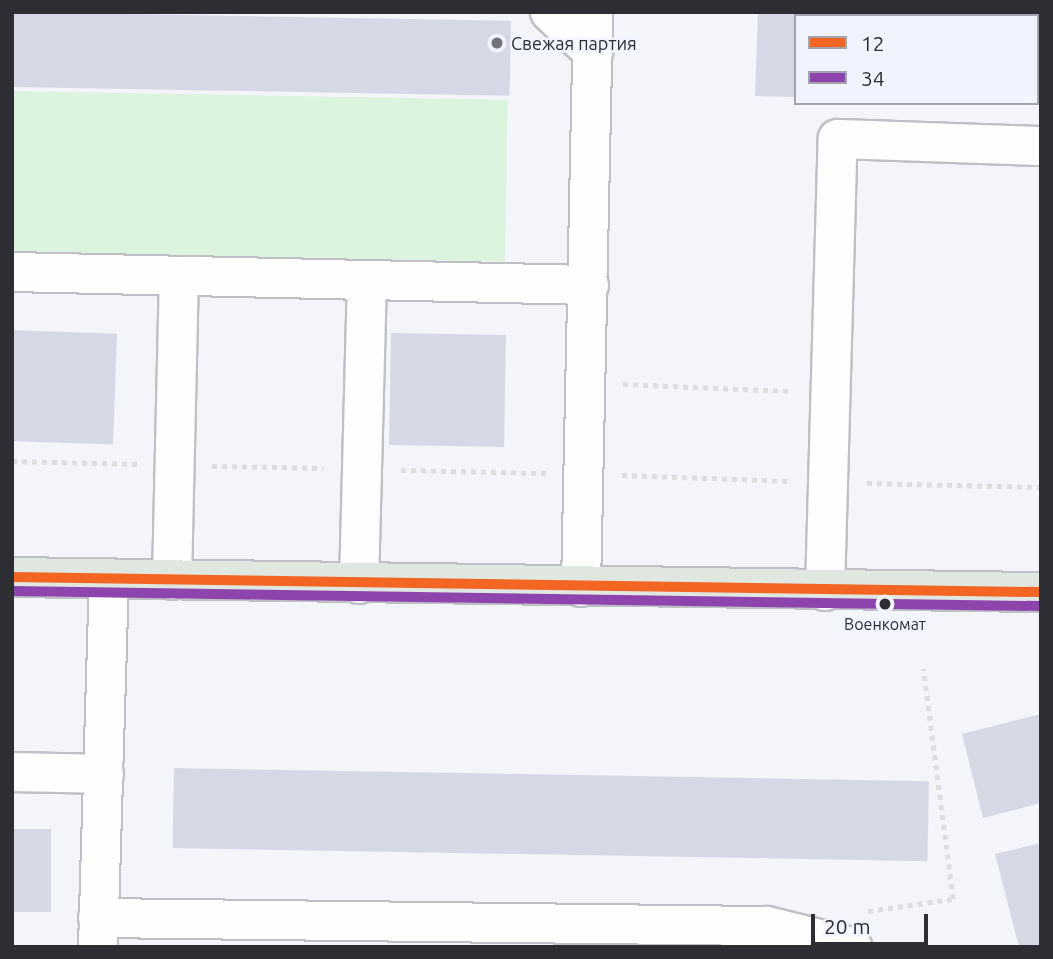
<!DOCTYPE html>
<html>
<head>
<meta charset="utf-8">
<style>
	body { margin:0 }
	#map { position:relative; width:1053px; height:959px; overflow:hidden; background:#f4f5fb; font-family:Ubuntu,sans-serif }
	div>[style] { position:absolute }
	.green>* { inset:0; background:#dcf3dd; transform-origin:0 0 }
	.building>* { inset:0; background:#d6d8e6; transform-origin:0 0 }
	.path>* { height:4.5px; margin-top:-2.25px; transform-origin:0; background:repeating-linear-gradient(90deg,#dddee0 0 5px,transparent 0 10px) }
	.roads { filter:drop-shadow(2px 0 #bfc0c5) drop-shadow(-2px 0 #bfc0c5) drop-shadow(0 2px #bfc0c5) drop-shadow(0 -2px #bfc0c5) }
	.minor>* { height:38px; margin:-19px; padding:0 19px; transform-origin:19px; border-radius:19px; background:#fdfefe }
	.major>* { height:38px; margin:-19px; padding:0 19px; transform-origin:19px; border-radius:19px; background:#e0e7e0 }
	.bus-1>* { height:10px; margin:-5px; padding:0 5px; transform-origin:5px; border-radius:5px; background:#f26522 }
	.bus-2>* { height:10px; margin:-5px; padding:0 5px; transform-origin:5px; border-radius:5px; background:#8e44ad }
	.dots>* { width:19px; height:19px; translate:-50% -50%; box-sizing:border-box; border:4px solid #f1f3fe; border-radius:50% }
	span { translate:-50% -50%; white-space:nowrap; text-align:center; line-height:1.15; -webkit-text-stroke:5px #f1f3fe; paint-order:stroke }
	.bus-label { font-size:16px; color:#2d2e33 }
	.poi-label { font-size:18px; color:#2d2e33 }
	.left { translate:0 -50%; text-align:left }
	.frame { position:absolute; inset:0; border:14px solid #2d2e33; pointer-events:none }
	.legend { position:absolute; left:794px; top:14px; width:245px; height:91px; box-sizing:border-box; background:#f1f3fe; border:2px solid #a3a4ad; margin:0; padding:9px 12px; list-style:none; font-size:21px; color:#2d2e33 }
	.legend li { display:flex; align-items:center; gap:14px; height:35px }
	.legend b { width:35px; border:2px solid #a3a4ad }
	.scale { position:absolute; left:811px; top:914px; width:117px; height:32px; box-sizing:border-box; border:4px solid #2d2e33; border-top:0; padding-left:9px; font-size:21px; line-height:24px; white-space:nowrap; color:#2d2e33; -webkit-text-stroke:5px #f1f3fe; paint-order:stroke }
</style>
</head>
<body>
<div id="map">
	<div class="green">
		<i style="left:12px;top:91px;width:496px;height:162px;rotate:1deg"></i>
	</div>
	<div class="building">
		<i style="left:12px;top:12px;width:499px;height:75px;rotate:1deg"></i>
		<i style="clip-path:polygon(758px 12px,1041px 12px,1041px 106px,1037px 16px,796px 16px,796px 97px,755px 96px)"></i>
		<i style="left:12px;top:330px;width:105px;height:111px;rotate:2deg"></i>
		<i style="left:391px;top:333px;width:115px;height:112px;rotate:1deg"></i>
		<i style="clip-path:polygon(1041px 714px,1041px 803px,983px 818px,962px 734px)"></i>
		<i style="left:174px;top:768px;width:755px;height:80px;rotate:1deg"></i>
		<i style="left:12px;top:829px;width:39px;height:83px"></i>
		<i style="clip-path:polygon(1041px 843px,1041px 947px,1019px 947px,995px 854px)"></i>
	</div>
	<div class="path">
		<i style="left:623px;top:384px;width:169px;rotate:2.4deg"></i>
		<i style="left:12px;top:461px;width:125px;rotate:1.4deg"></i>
		<i style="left:212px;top:466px;width:111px;rotate:1deg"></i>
		<i style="left:401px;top:470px;width:146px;rotate:1.2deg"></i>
		<i style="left:622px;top:475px;width:169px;rotate:2deg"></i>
		<i style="left:867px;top:483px;width:174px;rotate:1.3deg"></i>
		<i style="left:868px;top:911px;width:86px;rotate:-8deg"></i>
		<i style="left:953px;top:899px;width:232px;rotate:-97.4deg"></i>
	</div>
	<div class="roads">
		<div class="minor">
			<i style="left:550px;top:12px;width:59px;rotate:42.9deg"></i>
			<i style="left:12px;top:272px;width:577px;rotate:1.29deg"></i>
			<i style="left:172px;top:580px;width:304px;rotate:-88.7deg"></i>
			<i style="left:359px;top:584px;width:303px;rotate:-88.5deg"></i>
			<i style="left:581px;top:587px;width:575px;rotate:-88.8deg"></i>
			<i style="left:825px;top:591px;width:452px;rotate:-88.4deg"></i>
			<i style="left:838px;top:139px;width:203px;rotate:2deg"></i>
			<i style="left:12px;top:772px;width:92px;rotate:1.2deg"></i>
			<i style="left:98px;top:918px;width:669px;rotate:0.69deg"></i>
			<i style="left:767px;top:926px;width:88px;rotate:13.9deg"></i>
			<i style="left:98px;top:947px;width:368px;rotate:-88.3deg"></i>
		</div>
		<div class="major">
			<i style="left:12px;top:577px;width:1029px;rotate:0.84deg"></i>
		</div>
	</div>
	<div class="bus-1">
		<i style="left:12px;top:577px;width:1029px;rotate:0.84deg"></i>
	</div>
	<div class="bus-2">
		<i style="left:12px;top:591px;width:1029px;rotate:0.84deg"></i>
	</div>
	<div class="dots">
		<i style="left:497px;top:43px;background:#737479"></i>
		<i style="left:885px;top:604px;background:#2d2e33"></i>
	</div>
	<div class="bus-label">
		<span style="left:885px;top:624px">Военкомат</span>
	</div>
	<div class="poi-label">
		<span class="left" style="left:511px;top:43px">Свежая партия</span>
	</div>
	<div class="frame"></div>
	<ul class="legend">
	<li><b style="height:9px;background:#f26522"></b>12</li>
	<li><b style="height:9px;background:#8e44ad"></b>34</li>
	</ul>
	<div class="scale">20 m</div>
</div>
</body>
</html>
